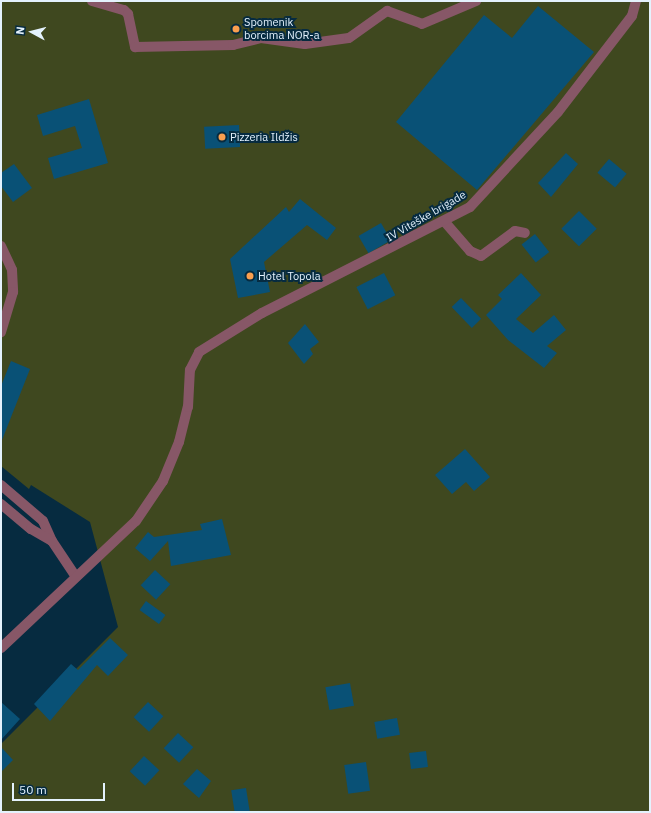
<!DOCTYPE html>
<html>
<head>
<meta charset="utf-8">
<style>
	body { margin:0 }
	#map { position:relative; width:651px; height:813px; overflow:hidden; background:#062b40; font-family:"IBM Plex Sans",sans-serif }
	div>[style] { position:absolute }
	.green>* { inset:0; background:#3f481f }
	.building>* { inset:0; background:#095176; transform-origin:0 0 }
	.street>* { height:10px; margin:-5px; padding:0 5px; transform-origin:5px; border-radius:5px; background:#875767 }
	.dots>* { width:11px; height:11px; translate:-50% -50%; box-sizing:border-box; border:2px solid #062b40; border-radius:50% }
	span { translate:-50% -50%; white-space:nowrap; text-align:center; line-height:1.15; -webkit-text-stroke:4px #062b40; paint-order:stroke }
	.poi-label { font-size:11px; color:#e4f2fd }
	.left { translate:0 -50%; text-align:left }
	.street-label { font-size:11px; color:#e4f2fd }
	.frame { position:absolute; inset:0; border:2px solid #e4f2fd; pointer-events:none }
	.north { position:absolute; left:12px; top:12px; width:40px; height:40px; -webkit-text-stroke:3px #062b40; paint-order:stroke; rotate:277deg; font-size:11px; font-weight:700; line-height:16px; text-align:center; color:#e4f2fd }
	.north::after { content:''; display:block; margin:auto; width:14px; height:18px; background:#e4f2fd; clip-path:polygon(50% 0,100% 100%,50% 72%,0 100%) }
	.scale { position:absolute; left:12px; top:783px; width:93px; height:18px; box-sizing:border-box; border:2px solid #e4f2fd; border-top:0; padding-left:5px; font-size:12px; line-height:14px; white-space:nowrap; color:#e4f2fd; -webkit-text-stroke:3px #062b40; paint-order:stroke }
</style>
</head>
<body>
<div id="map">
	<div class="green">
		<i style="clip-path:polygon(1px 1px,650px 1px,650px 812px,1px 812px,1px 744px,118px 627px,90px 522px,31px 485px,29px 489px,1px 466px)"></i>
	</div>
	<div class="building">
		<i style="clip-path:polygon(538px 6px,594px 52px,477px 190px,396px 122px,484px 15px,512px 38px)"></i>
		<i style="clip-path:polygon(89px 99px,108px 163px,54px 179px,48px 158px,82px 148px,75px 126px,43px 136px,37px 115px)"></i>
		<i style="left:239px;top:125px;width:22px;height:35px;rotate:87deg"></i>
		<i style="clip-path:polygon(566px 153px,578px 164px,551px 197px,538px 183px)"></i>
		<i style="left:609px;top:159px;width:23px;height:18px;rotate:40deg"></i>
		<i style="clip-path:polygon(14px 164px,32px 188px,13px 202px,1px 186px,1px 173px)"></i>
		<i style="clip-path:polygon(300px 199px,336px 228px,327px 240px,307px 225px,264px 262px,270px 292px,238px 298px,230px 259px,286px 207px,289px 212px)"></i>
		<i style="left:579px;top:211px;width:25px;height:25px;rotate:45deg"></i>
		<i style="left:381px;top:223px;width:20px;height:26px;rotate:60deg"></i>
		<i style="left:535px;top:234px;width:23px;height:17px;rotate:52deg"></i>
		<i style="left:384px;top:273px;width:25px;height:31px;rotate:63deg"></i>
		<i style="clip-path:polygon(521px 273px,541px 295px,516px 319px,533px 333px,554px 315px,566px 330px,547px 346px,557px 353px,544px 368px,508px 340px,486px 315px,502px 299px,498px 295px)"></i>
		<i style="left:461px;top:298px;width:29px;height:13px;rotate:46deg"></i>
		<i style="clip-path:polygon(305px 324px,319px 342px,310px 349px,313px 354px,304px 364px,288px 343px)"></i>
		<i style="clip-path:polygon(11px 361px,30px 369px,2px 440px,1px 386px)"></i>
		<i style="clip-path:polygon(465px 449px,490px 477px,474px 491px,466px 482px,452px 494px,435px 475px)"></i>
		<i style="clip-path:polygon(222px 519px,231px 555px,171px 566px,168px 541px,150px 561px,135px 548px,148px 532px,154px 537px,202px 530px,200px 524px)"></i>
		<i style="left:155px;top:570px;width:21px;height:21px;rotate:43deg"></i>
		<i style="left:146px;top:601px;width:24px;height:11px;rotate:36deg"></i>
		<i style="clip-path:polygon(110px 638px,128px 655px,108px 676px,97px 665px,50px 721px,34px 704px,71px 664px,78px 670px)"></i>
		<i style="left:350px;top:683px;width:23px;height:25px;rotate:80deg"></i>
		<i style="clip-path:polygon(1px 702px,20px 719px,1px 740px)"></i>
		<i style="left:148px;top:702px;width:21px;height:21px;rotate:43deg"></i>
		<i style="left:397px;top:718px;width:17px;height:23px;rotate:80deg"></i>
		<i style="left:178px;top:733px;width:21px;height:21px;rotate:43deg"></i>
		<i style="clip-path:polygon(1px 747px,13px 760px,1px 772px)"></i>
		<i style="left:426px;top:751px;width:16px;height:17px;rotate:83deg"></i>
		<i style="left:144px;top:756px;width:21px;height:21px;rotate:43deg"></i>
		<i style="left:366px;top:762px;width:29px;height:22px;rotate:82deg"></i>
		<i style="clip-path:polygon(197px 769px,211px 781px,199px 798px,183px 784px)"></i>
		<i style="left:246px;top:788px;width:24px;height:15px;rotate:81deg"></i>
	</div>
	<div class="street">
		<i style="left:92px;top:1px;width:33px;rotate:16deg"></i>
		<i style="left:124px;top:10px;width:6px;rotate:45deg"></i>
		<i style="left:128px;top:14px;width:34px;rotate:78deg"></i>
		<i style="left:135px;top:47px;width:98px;rotate:-1.2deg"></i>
		<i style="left:233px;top:45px;width:29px;rotate:-14deg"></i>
		<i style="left:261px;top:38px;width:44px;rotate:7.8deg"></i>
		<i style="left:305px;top:44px;width:44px;rotate:-7.8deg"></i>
		<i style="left:349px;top:38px;width:47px;rotate:-35.4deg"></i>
		<i style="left:387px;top:11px;width:37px;rotate:20deg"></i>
		<i style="left:422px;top:24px;width:59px;rotate:-23.1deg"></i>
		<i style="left:444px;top:221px;width:40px;rotate:49deg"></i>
		<i style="left:470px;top:251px;width:12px;rotate:24deg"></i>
		<i style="left:481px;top:256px;width:42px;rotate:-36.3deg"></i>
		<i style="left:515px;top:231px;width:10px;rotate:11deg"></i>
		<i style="left:1px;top:246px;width:26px;rotate:65deg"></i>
		<i style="left:12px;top:270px;width:22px;rotate:87deg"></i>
		<i style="left:13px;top:292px;width:42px;rotate:106.7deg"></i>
		<i style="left:1px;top:485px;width:55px;rotate:40.6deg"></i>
		<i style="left:43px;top:521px;width:22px;rotate:66deg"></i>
		<i style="left:52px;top:541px;width:43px;rotate:56.3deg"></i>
		<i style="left:1px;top:504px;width:39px;rotate:40deg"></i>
		<i style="left:31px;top:529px;width:24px;rotate:30deg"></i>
		<i style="left:1px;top:648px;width:185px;rotate:-43.3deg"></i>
		<i style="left:136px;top:521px;width:48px;rotate:-56deg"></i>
		<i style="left:163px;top:481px;width:42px;rotate:-67.7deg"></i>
		<i style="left:179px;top:442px;width:36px;rotate:-76deg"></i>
		<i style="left:188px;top:407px;width:37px;rotate:-87deg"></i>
		<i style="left:190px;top:370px;width:20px;rotate:-63deg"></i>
		<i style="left:199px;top:352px;width:74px;rotate:-31.8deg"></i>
		<i style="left:262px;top:313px;width:233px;rotate:-27deg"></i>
		<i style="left:470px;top:207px;width:129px;rotate:-47.2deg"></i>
		<i style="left:558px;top:112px;width:121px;rotate:-52.4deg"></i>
		<i style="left:632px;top:16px;width:16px;rotate:-75deg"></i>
	</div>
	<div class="dots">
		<i style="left:236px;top:29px;background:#fa9f4f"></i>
		<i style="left:222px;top:137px;background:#fa9f4f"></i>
		<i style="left:250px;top:276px;background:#fa9f4f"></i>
	</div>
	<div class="poi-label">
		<span class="left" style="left:244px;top:29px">Spomenik<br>borcima NOR-a</span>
		<span class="left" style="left:230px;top:137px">Pizzeria Ildžis</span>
		<span class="left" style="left:258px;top:276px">Hotel Topola</span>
	</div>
	<div class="street-label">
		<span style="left:426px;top:216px;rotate:-30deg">IV Viteške brigade</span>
	</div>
	<div class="frame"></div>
	<div class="north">N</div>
	<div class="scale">50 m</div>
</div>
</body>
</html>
